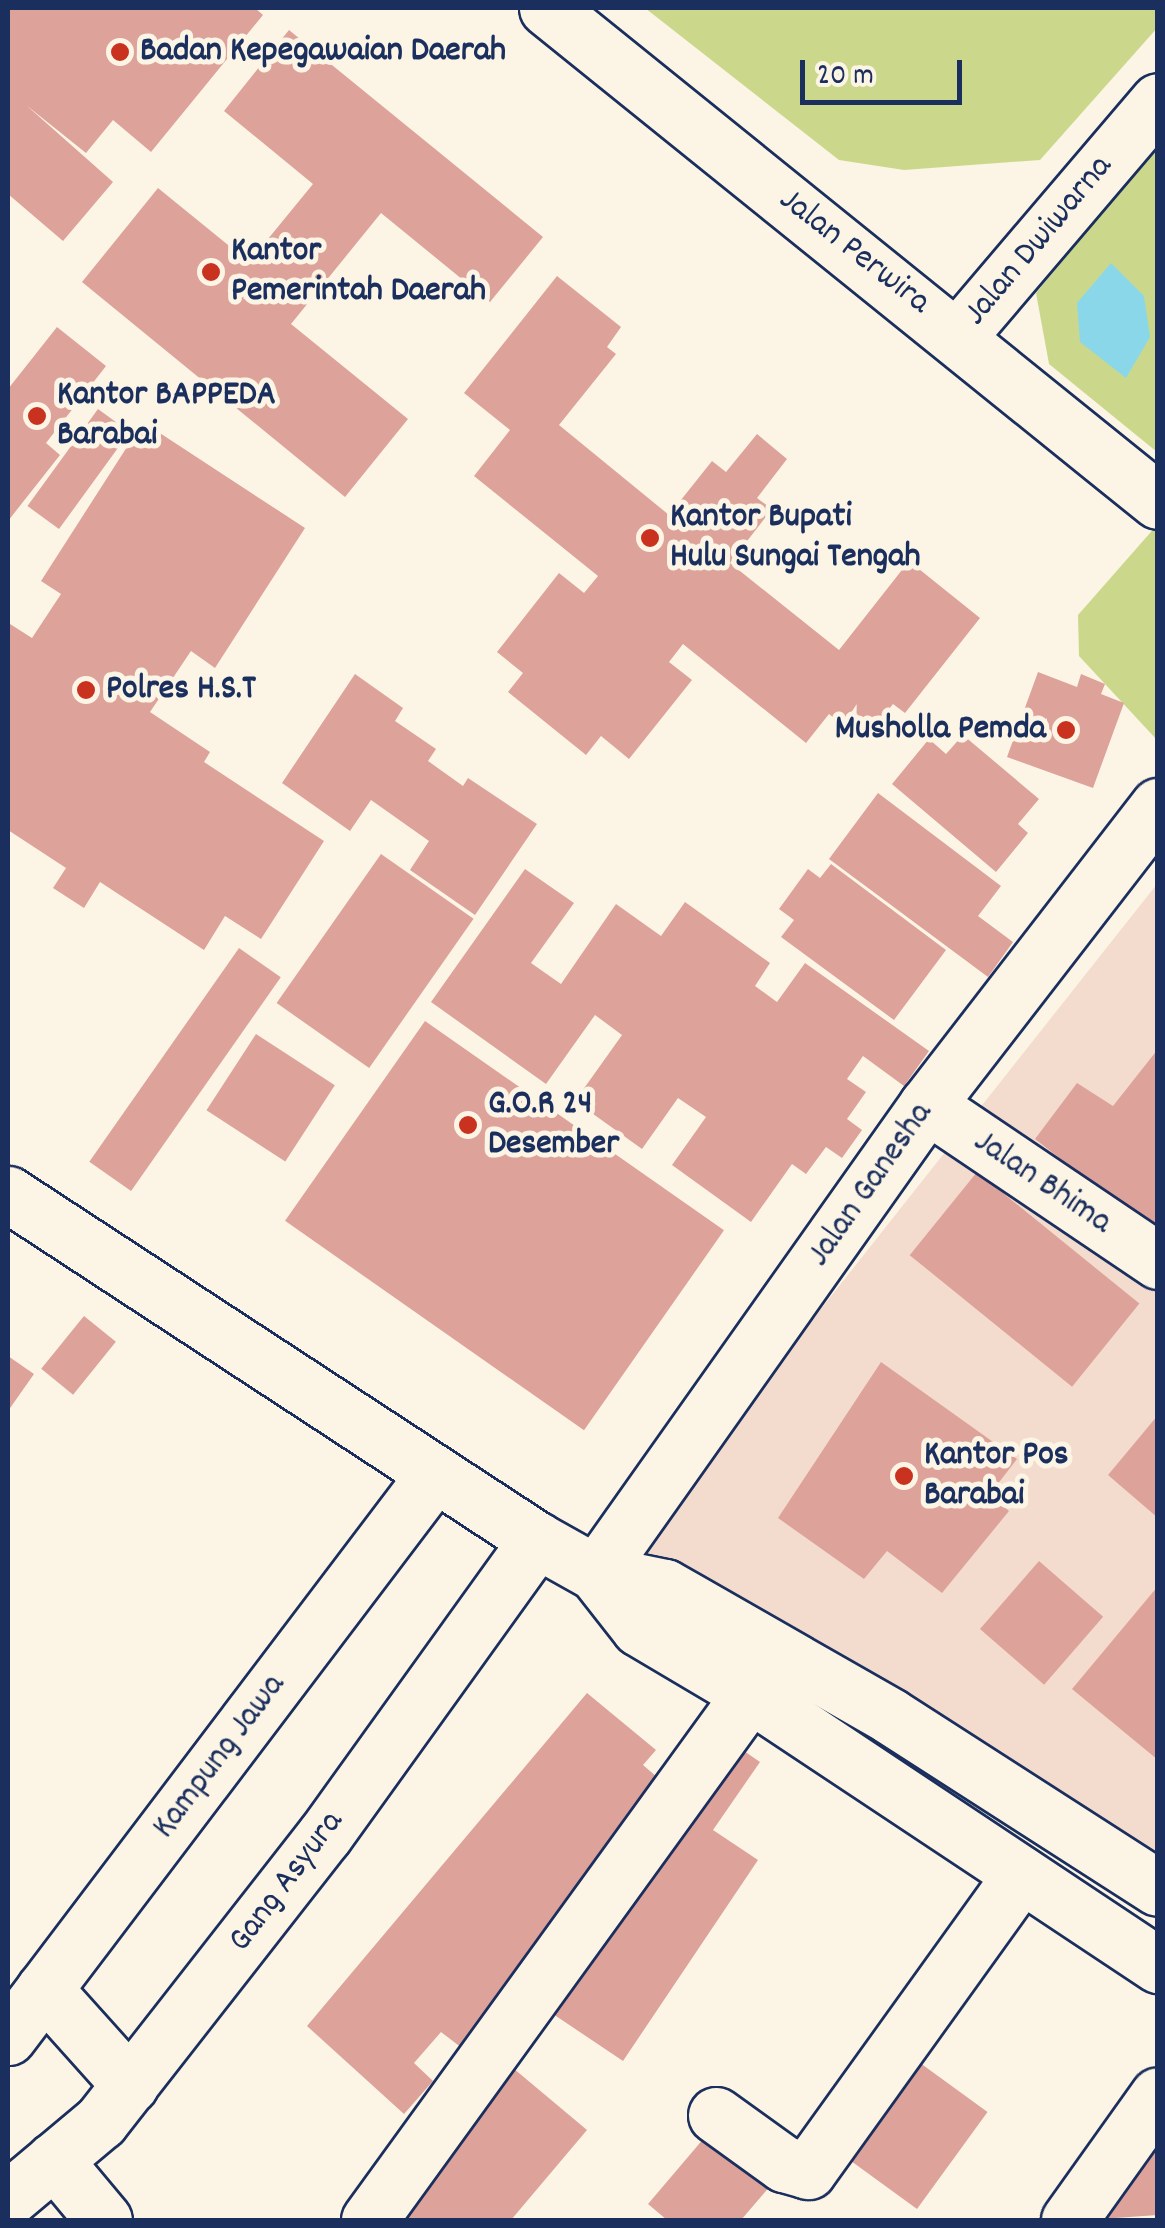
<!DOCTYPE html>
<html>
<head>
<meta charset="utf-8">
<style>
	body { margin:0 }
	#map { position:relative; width:1165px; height:2228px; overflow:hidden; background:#fcf5e5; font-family:Dekko,sans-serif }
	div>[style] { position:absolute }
	.built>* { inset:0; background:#f3dcce }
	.green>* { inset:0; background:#cbd88c }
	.water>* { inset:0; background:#8ad7e9 }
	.building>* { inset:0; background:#dda39a; transform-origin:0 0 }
	.roads { filter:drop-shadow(2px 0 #1b2f5e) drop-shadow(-2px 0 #1b2f5e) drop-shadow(0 2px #1b2f5e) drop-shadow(0 -2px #1b2f5e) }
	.minor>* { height:55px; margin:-27.5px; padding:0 27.5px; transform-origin:27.5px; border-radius:27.5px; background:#fcf5e5 }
	.dots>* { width:28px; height:28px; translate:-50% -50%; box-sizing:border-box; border:5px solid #fcf5e5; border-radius:50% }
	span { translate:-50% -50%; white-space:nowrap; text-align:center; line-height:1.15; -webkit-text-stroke:10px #fcf5e5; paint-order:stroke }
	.poi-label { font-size:35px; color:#1b2f5e; font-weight:700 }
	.left { translate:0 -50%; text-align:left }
	.right { translate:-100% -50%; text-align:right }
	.street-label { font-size:35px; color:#1b2f5e }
	.frame { position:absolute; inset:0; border:10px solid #1b2f5e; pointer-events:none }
	.scale { position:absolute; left:800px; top:60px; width:162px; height:45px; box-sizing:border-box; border:5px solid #1b2f5e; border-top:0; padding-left:12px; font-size:30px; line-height:35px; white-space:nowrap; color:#1b2f5e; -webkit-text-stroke:8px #fcf5e5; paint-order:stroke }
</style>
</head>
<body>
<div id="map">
	<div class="built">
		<i style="clip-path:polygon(1157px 884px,1157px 1854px,993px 1748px,628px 1553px)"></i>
	</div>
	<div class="green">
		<i style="clip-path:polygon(645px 8px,1157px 8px,1158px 27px,1040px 160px,904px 170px,839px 160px)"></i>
		<i style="clip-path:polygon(1157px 146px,1157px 452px,1049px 364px,1036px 293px)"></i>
		<i style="clip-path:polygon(1157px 525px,1157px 740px,1079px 656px,1078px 615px)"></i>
	</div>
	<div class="water">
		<i style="clip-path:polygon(1111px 263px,1144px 296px,1150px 337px,1126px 378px,1080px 342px,1077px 303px)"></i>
	</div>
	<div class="building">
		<i style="clip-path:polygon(8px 8px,255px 8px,263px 15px,151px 152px,113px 120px,86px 153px,26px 105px,113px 182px,63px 241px,8px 194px)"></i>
		<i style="clip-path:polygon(289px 30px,543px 237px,490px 302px,381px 213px,291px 324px,408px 419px,345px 497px,82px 282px,158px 188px,249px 262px,313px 184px,224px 111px)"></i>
		<i style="clip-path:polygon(557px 276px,621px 327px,607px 347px,616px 354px,559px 425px,669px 515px,712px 461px,726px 472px,757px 434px,787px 459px,757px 498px,772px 509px,730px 563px,839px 650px,909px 561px,980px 618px,905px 713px,893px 704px,863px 742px,829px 714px,806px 743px,683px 644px,669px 662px,692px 680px,629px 759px,601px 736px,586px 755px,508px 692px,523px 673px,497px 652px,559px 573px,584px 593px,598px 576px,474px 476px,510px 430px,464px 393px)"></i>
		<i style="clip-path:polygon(57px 327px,106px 366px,46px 443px,60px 455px,8px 521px,8px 389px)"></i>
		<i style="left:98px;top:409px;width:39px;height:120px;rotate:36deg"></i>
		<i style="clip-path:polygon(143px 422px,305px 528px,215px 668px,191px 651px,150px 712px,210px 752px,204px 762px,324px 841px,261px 939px,225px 916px,204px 950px,100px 882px,84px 908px,53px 888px,66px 868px,8px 830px,8px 628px,10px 624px,32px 638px,61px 594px,41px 581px)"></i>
		<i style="clip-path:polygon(1038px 672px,1077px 687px,1081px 674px,1105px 684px,1101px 694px,1124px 703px,1093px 788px,1007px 757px)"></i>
		<i style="clip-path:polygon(355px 674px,403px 708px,395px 721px,436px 749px,428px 761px,463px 786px,468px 778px,537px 824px,475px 915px,410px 870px,429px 841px,371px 800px,350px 831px,282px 783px)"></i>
		<i style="clip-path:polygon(963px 735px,1039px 799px,1018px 824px,1028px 833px,996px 872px,892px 784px,929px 739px,946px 754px)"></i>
		<i style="clip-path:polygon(878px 793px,1001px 886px,978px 916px,1013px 942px,988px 977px,829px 859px)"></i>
		<i style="left:381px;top:854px;width:113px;height:182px;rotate:35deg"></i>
		<i style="clip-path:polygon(831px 864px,946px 950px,894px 1020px,781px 937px,794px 920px,779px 909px,808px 869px,820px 878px)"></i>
		<i style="clip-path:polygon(525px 869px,574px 903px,531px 963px,561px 984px,616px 904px,661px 936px,685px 902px,770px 963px,755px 986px,777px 1002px,805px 963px,929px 1051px,904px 1086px,863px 1056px,847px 1079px,866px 1092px,847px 1119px,862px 1130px,842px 1158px,826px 1147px,806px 1174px,792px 1164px,751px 1222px,672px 1165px,706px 1117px,678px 1098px,642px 1149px,575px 1101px,622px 1035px,595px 1015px,546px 1084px,431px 1002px)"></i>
		<i style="left:239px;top:948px;width:51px;height:261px;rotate:35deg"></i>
		<i style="left:425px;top:1021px;width:365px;height:244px;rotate:35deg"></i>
		<i style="left:256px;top:1034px;width:94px;height:91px;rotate:33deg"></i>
		<i style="clip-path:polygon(1158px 1049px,1158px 1235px,1035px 1139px,1077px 1083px,1113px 1106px)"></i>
		<i style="left:977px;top:1172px;width:209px;height:107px;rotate:39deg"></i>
		<i style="left:84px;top:1316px;width:41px;height:68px;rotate:39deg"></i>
		<i style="clip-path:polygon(8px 1356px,34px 1374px,8px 1411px)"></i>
		<i style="clip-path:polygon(881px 1362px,1017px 1459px,990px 1494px,1009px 1511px,942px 1593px,887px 1551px,864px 1579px,778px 1518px)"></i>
		<i style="clip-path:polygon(1158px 1415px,1158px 1518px,1108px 1475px)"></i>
		<i style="left:1039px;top:1561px;width:85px;height:90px;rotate:41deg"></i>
		<i style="clip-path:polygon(1158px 1586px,1158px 1760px,1072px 1689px)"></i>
		<i style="clip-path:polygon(587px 1693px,656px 1750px,643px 1765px,671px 1789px,479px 2061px,441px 2032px,414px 2063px,433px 2081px,404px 2114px,307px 2026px)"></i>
		<i style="clip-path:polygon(731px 1742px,760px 1762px,713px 1830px,758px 1860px,623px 2061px,550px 2012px)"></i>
		<i style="left:905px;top:2052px;width:102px;height:120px;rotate:36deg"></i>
		<i style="clip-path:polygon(513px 2068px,587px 2130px,511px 2220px,393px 2220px,389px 2217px)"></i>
		<i style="clip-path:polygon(1158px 2121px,1158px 2215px,1087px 2220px)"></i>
		<i style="clip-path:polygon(716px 2124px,778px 2177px,741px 2220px,667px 2220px,648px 2204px)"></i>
	</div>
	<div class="roads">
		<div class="minor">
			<i style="left:547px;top:8px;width:785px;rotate:38.9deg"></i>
			<i style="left:959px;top:335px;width:307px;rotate:-49.6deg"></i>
			<i style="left:927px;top:1105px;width:279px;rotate:34deg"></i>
			<i style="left:8px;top:1194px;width:632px;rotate:33.19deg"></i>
			<i style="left:537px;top:1540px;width:68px;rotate:29.2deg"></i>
			<i style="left:596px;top:1573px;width:70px;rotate:11.5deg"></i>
			<i style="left:665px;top:1587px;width:259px;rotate:29.8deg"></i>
			<i style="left:890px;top:1716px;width:318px;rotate:32.7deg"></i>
			<i style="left:596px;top:1573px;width:573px;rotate:-54.73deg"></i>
			<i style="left:927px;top:1105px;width:378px;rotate:-52.3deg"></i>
			<i style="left:596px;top:1573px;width:70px;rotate:52deg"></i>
			<i style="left:639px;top:1628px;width:129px;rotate:30.7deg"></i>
			<i style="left:750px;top:1694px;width:490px;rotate:33.6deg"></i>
			<i style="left:44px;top:1989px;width:129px;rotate:48.1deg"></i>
			<i style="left:8px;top:2037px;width:704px;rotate:-52.85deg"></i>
			<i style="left:716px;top:2115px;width:84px;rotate:35.8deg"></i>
			<i style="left:784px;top:2164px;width:25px;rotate:16deg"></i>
			<i style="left:808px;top:2171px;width:365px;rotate:-54.3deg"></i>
			<i style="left:54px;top:2160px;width:78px;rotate:50.2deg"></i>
			<i style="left:8px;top:2199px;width:121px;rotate:-40deg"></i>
			<i style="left:101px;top:2121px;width:362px;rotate:-52deg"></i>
			<i style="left:324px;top:1836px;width:365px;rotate:-54.3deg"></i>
			<i style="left:369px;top:2220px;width:649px;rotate:-54.08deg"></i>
			<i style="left:1069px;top:2220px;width:153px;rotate:-54.5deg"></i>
		</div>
	</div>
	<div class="dots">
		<i style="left:120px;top:52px;background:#c8321e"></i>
		<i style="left:211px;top:272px;background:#c8321e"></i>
		<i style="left:37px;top:416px;background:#c8321e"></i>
		<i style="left:650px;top:538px;background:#c8321e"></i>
		<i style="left:86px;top:690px;background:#c8321e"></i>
		<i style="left:1066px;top:730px;background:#c8321e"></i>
		<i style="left:468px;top:1125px;background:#c8321e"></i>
		<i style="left:904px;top:1476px;background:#c8321e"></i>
	</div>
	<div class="poi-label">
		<span class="left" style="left:140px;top:52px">Badan Kepegawaian Daerah</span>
		<span class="left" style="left:231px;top:272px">Kantor<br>Pemerintah Daerah</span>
		<span class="left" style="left:57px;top:416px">Kantor BAPPEDA<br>Barabai</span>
		<span class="left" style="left:670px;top:538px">Kantor Bupati<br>Hulu Sungai Tengah</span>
		<span class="left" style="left:106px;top:690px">Polres H.S.T</span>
		<span class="right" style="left:1046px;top:730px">Musholla Pemda</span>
		<span class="left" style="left:488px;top:1125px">G.O.R 24<br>Desember</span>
		<span class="left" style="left:924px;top:1476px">Kantor Pos<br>Barabai</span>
	</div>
	<div class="street-label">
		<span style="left:1039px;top:241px;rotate:-50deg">Jalan Dwiwarna</span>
		<span style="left:854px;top:252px;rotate:38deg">Jalan Perwira</span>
		<span style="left:1042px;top:1183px;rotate:34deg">Jalan Bhima</span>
		<span style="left:871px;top:1185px;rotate:-55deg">Jalan Ganesha</span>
		<span style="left:220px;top:1757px;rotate:-53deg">Kampung Jawa</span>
		<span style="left:287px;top:1882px;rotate:-53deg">Gang Asyura</span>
	</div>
	<div class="frame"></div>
	<div class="scale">20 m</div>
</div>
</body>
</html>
